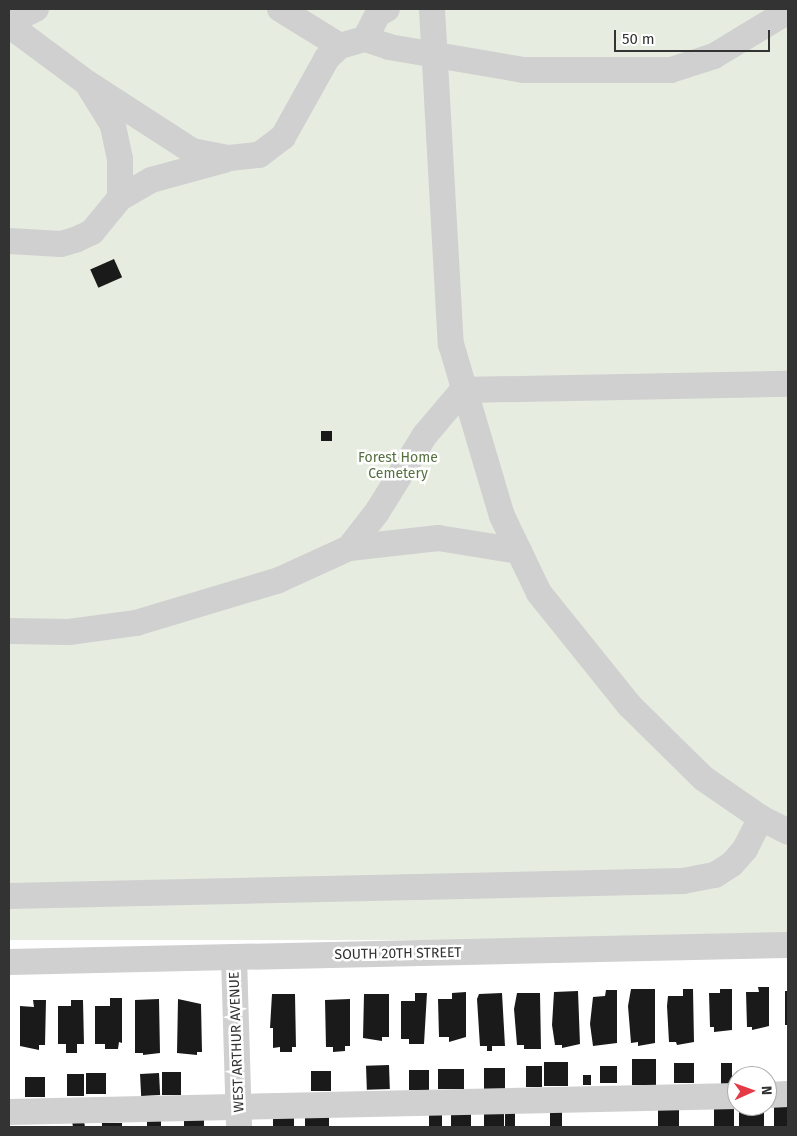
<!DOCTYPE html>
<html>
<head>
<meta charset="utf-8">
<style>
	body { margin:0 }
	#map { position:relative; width:797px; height:1136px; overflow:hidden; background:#fff; font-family:"Fira Sans",sans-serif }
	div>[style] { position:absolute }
	.green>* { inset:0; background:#e6ecdf; transform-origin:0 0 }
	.building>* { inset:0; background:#1a1a1a; transform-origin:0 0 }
	.minor>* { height:26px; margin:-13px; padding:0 13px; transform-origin:13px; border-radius:13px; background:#d0d0d0 }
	span { translate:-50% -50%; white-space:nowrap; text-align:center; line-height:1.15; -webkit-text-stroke:5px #fff; paint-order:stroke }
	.park-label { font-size:14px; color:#56703f }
	.street-label { font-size:14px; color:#333 }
	.frame { position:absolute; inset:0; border:10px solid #333; pointer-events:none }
	.north { position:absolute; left:727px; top:1066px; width:50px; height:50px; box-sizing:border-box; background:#fff; border:1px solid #adadad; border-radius:50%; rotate:88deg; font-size:14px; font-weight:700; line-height:20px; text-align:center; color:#333 }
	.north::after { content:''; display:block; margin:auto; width:18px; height:22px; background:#e63946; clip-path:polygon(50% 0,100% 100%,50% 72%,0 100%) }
	.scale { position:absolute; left:614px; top:30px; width:156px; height:22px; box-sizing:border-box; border:2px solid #333; border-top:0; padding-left:6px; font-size:15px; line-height:18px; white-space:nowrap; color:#333; -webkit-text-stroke:4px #fff; paint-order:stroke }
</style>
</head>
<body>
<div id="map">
	<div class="green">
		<i style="left:9px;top:9px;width:779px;height:931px"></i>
	</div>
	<div class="building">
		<i style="left:114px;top:259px;width:20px;height:26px;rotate:66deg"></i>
		<i style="left:321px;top:431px;width:11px;height:10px"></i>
		<i style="clip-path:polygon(758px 987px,769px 987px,769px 1026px,752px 1030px,752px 1027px,747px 1027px,746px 992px,759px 992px)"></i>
		<i style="clip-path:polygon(631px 989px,655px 989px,655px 1043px,638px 1046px,638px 1042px,631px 1043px,628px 1006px)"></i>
		<i style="clip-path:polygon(683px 989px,693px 989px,694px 1042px,677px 1045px,676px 1042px,669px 1042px,667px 1006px,668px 996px,683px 996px)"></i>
		<i style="clip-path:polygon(720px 989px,732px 989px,732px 1030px,714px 1032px,714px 1027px,710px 1027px,709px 993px,720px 993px)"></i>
		<i style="clip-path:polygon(606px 990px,617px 990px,617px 1043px,593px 1046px,590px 1024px,593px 997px,605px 996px)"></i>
		<i style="clip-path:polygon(578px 991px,580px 1044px,562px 1048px,562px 1045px,555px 1045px,552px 1025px,554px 992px)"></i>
		<i style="left:785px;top:991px;width:3px;height:34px"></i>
		<i style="clip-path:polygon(466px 992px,466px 1037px,449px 1042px,449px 1037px,439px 1037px,438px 999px,452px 999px,452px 993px)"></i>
		<i style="clip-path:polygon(415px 993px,427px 993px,424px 1044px,409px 1044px,409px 1039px,401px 1039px,401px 1001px,415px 1001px)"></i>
		<i style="clip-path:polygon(502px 993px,505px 1046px,492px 1046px,492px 1051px,487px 1051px,487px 1046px,480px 1046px,477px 999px,479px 994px)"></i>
		<i style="clip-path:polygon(517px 993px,540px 993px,541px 1049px,524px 1049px,524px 1045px,517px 1045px,514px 1009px)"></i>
		<i style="clip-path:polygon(272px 994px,295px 994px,296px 1047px,292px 1047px,292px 1052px,280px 1052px,280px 1047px,273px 1048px,273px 1028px,270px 1028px)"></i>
		<i style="clip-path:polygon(364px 994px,389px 994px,389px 1037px,382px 1037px,382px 1041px,363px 1038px)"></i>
		<i style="clip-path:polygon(110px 998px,122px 998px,122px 1043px,119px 1042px,118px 1049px,105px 1049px,105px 1044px,95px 1044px,95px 1006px,110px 1006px)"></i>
		<i style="clip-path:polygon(159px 999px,160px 1053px,143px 1055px,143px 1053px,135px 1053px,135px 1000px)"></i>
		<i style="clip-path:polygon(178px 999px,201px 1004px,202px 1052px,197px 1052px,197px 1055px,177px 1053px)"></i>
		<i style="clip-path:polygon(350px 999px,350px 1046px,345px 1046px,345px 1051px,333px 1052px,333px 1047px,326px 1047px,325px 1000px)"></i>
		<i style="clip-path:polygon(33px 1000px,46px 1000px,45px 1045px,39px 1045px,39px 1050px,20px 1046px,20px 1006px,34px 1007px)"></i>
		<i style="clip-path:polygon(71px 1000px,83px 1000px,84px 1044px,77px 1044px,77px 1053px,66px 1053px,66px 1044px,58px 1044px,58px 1006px,71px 1006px)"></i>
		<i style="left:632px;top:1059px;width:24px;height:26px"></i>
		<i style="left:544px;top:1062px;width:24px;height:24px"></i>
		<i style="left:674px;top:1063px;width:20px;height:20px"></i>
		<i style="left:721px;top:1063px;width:11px;height:21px"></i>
		<i style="left:389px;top:1065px;width:24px;height:23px;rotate:88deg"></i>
		<i style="left:526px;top:1066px;width:16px;height:21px"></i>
		<i style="left:600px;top:1066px;width:17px;height:17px"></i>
		<i style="left:505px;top:1068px;width:21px;height:21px;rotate:90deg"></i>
		<i style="left:464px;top:1069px;width:20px;height:26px;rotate:90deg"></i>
		<i style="left:409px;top:1070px;width:20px;height:20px"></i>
		<i style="left:331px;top:1071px;width:20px;height:20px;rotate:90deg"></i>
		<i style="left:162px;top:1072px;width:19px;height:23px"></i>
		<i style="left:106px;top:1073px;width:21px;height:20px;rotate:90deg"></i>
		<i style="left:159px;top:1073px;width:22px;height:19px;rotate:87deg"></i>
		<i style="left:67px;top:1074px;width:17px;height:22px"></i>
		<i style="left:583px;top:1075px;width:8px;height:10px"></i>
		<i style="left:45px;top:1077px;width:20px;height:20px;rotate:90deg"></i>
		<i style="left:774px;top:1103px;width:14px;height:23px"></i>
		<i style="left:714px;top:1105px;width:20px;height:21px"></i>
		<i style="left:658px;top:1106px;width:21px;height:20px"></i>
		<i style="left:739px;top:1106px;width:25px;height:21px"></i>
		<i style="left:484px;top:1110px;width:20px;height:17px"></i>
		<i style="left:550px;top:1110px;width:12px;height:16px"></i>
		<i style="left:442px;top:1112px;width:15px;height:13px;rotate:90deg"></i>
		<i style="left:451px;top:1112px;width:20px;height:15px"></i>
		<i style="left:505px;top:1112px;width:10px;height:15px"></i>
		<i style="left:294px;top:1113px;width:14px;height:21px;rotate:90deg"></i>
		<i style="left:329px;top:1114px;width:13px;height:24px;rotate:90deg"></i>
		<i style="left:147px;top:1118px;width:14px;height:9px"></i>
		<i style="left:184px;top:1118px;width:20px;height:9px"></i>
		<i style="clip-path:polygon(72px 1121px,84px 1121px,85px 1127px,73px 1127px)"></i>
		<i style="left:102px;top:1123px;width:20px;height:4px"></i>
	</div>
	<div class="minor">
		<i style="left:280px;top:9px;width:70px;rotate:31.7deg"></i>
		<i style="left:340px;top:46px;width:26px;rotate:-16deg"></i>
		<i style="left:365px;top:39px;width:25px;rotate:18deg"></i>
		<i style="left:389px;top:47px;width:137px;rotate:9.7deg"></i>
		<i style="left:524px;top:70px;width:147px"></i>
		<i style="left:671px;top:70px;width:45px;rotate:-18deg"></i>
		<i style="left:714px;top:56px;width:77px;rotate:-31.2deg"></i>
		<i style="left:780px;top:16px;width:7px;rotate:-90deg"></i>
		<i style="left:432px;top:9px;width:336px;rotate:86.8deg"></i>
		<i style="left:451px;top:344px;width:179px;rotate:73.5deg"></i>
		<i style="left:502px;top:516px;width:85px;rotate:64.3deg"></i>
		<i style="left:539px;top:593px;width:145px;rotate:51.2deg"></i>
		<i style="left:630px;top:706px;width:103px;rotate:44.6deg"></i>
		<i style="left:703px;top:778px;width:70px;rotate:34.6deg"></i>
		<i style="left:761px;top:818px;width:30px;rotate:27deg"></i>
		<i style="left:9px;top:22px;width:30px;rotate:-26deg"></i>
		<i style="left:9px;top:25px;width:97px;rotate:36.6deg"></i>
		<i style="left:87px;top:83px;width:125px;rotate:32.9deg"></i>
		<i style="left:192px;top:151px;width:38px;rotate:11deg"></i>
		<i style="left:229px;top:158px;width:30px;rotate:-6deg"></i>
		<i style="left:259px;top:155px;width:30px;rotate:-37deg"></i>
		<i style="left:283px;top:137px;width:90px;rotate:-60.9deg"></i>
		<i style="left:327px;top:58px;width:18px;rotate:-43deg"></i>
		<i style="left:365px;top:39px;width:28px;rotate:-63deg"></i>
		<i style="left:378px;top:14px;width:10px;rotate:-29deg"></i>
		<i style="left:120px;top:198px;width:36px;rotate:-30deg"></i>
		<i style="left:151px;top:180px;width:76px;rotate:-15.3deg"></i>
		<i style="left:9px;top:241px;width:52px;rotate:3.3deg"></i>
		<i style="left:61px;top:244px;width:15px;rotate:-16deg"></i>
		<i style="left:75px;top:240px;width:19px;rotate:-25deg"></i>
		<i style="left:92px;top:232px;width:44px;rotate:-50.5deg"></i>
		<i style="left:120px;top:198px;width:39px;rotate:-90deg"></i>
		<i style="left:120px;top:159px;width:35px;rotate:-102deg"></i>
		<i style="left:113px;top:125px;width:44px;rotate:-121.9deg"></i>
		<i style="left:349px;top:548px;width:90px;rotate:-6.4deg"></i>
		<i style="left:438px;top:538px;width:82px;rotate:9.1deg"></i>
		<i style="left:9px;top:631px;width:60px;rotate:1deg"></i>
		<i style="left:69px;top:632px;width:68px;rotate:-7.7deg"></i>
		<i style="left:136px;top:623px;width:149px;rotate:-16.7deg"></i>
		<i style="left:279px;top:580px;width:77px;rotate:-24.6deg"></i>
		<i style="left:349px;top:548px;width:46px;rotate:-52.1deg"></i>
		<i style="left:377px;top:512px;width:91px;rotate:-58.1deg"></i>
		<i style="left:425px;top:435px;width:59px;rotate:-49.8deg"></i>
		<i style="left:463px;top:390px;width:325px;rotate:-1.1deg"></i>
		<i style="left:9px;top:896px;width:674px;rotate:-1.27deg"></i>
		<i style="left:683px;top:881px;width:33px;rotate:-11deg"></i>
		<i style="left:715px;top:875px;width:20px;rotate:-33deg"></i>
		<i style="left:732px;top:864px;width:20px;rotate:-49deg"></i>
		<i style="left:745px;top:849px;width:35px;rotate:-63deg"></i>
		<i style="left:234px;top:957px;width:170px;rotate:88.3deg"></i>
		<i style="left:9px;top:962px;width:779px;rotate:-1.25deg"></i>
		<i style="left:767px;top:1095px;width:21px;rotate:-3deg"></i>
		<i style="left:9px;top:1112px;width:728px;rotate:-1.26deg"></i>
	</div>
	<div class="park-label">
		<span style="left:398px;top:466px">Forest Home<br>Cemetery</span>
	</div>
	<div class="street-label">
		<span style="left:398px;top:954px;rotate:-1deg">SOUTH 20TH STREET</span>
		<span style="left:237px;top:1042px;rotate:-92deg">WEST ARTHUR AVENUE</span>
	</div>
	<div class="frame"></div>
	<div class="north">N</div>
	<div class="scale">50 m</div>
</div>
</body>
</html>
